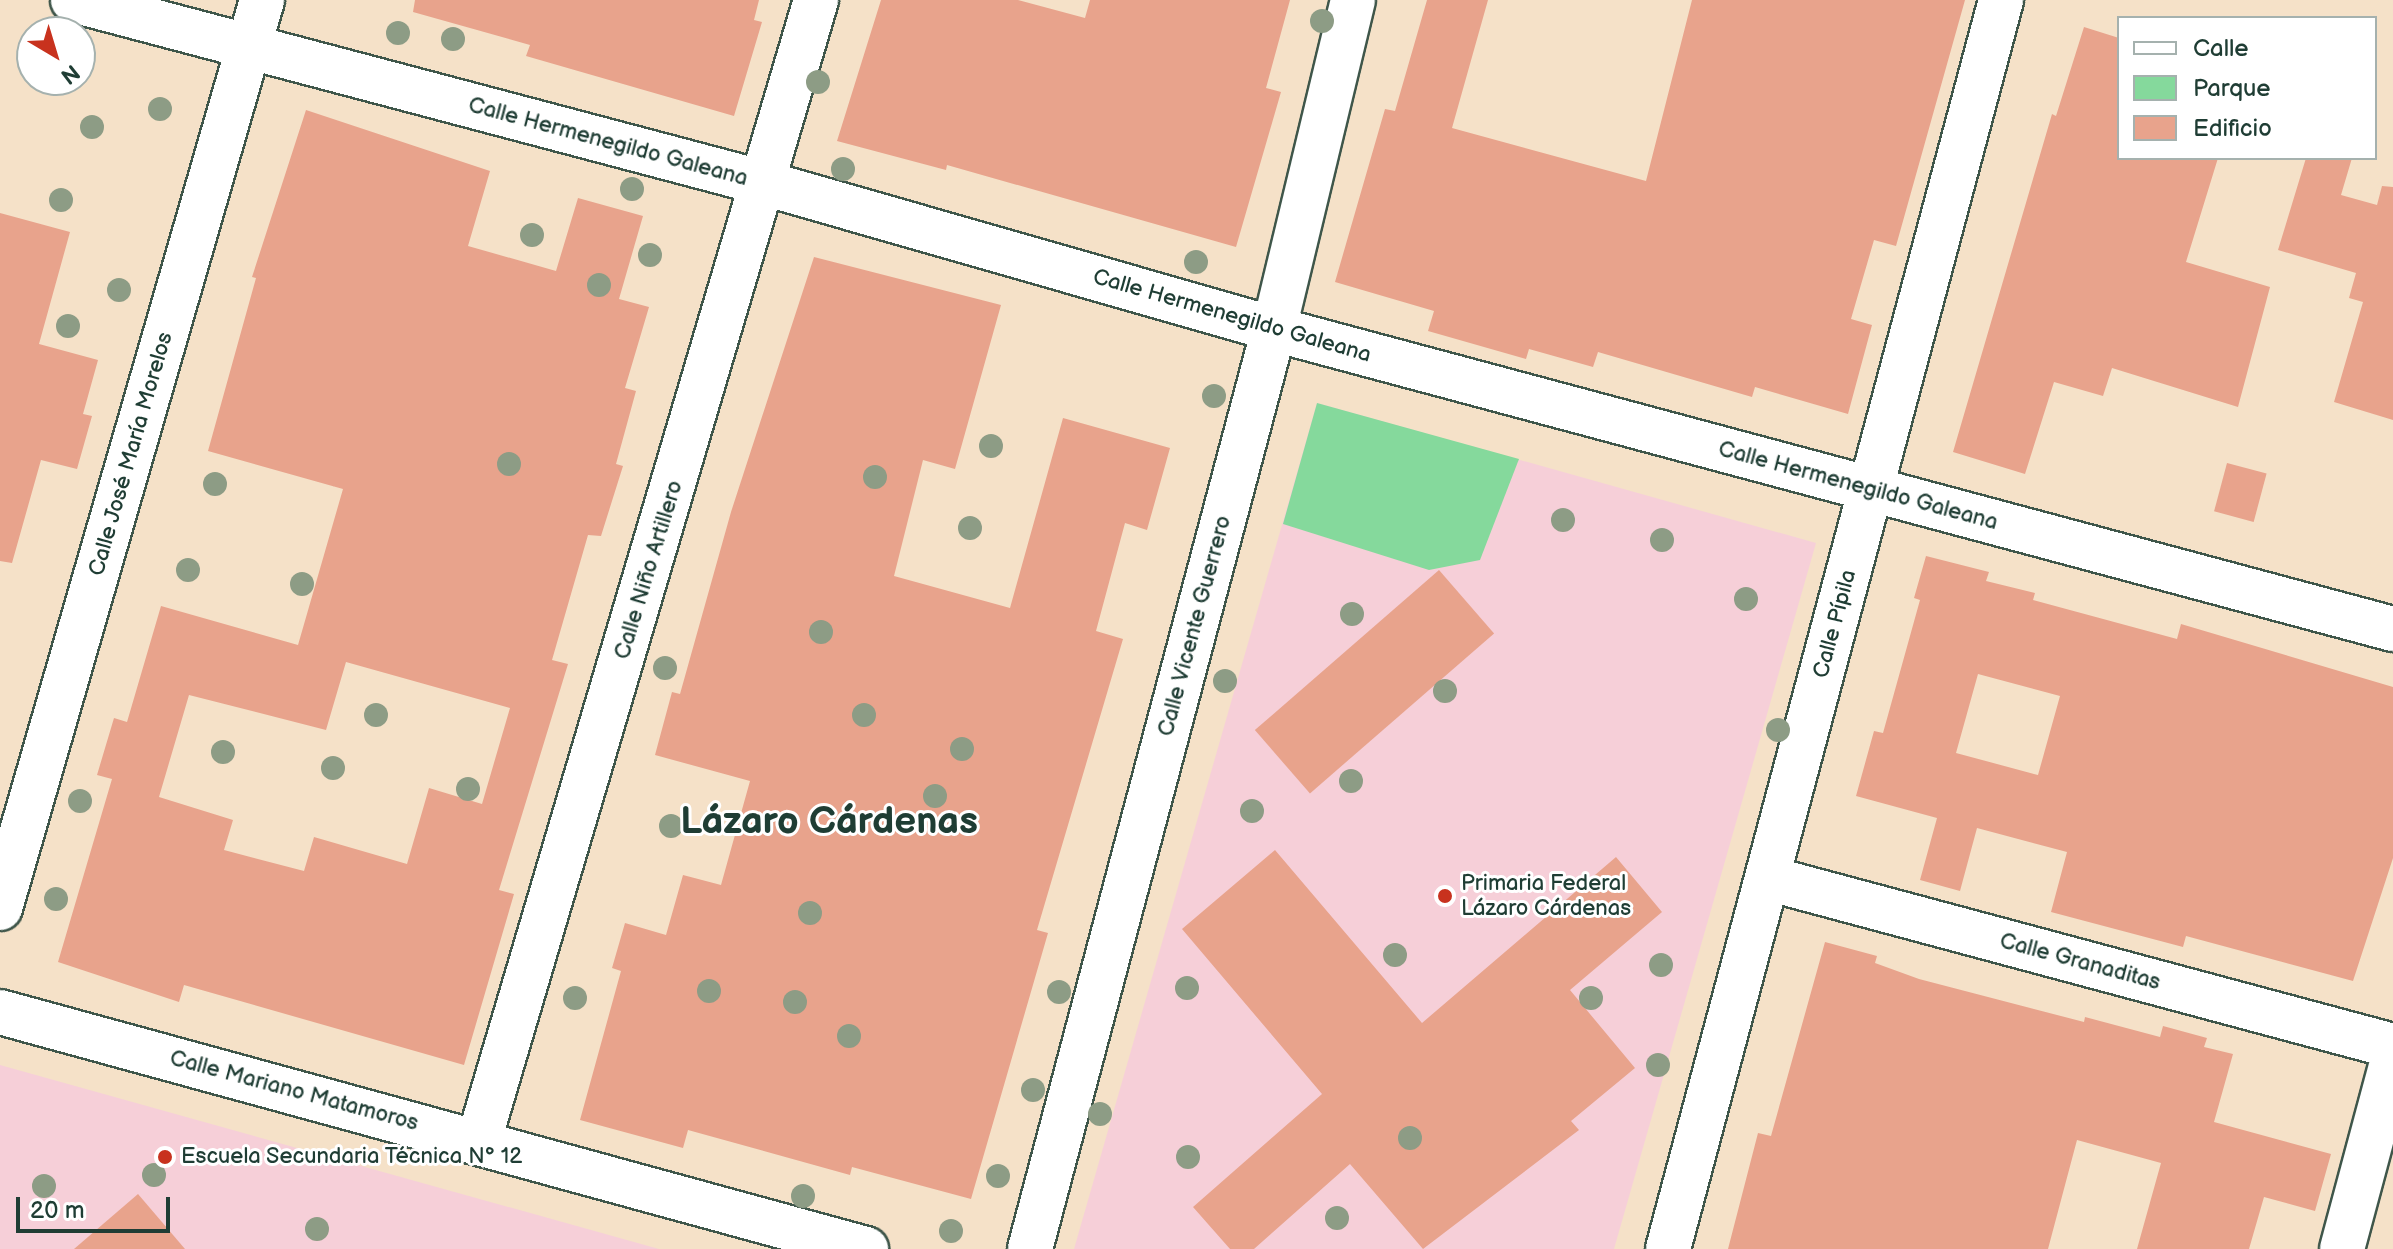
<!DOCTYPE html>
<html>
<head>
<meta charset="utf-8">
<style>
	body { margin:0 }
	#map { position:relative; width:2393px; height:1249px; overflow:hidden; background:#f5e1c8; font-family:"Balsamiq Sans",sans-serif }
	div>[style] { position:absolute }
	.built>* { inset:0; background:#f6cfd8 }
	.green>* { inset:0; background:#85d99c }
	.building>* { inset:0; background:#e8a38c; transform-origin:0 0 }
	.roads { filter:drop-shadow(2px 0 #3f564a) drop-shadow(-2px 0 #3f564a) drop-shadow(0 2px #3f564a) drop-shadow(0 -2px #3f564a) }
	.street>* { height:44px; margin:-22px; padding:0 22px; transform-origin:22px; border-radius:22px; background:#fff }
	.trees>* { width:24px; height:24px; margin:-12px; border-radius:50%; background:#8d9c85 }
	.dots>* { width:22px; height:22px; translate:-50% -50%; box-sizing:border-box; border:4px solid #fff; border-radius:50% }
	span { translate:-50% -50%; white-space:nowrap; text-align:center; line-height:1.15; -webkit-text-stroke:6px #fff; paint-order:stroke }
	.street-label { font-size:22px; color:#1f3d34 }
	.poi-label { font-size:22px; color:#1f3d34 }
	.left { translate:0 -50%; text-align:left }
	.town-label { font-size:38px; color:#1f3d34; font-weight:700 }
	.legend { position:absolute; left:2117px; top:16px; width:260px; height:144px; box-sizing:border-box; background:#fff; border:2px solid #a5b1ae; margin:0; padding:10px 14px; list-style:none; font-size:24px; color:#1f3d34 }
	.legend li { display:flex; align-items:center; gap:16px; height:40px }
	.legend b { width:40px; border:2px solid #a5b1ae }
	.north { position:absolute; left:16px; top:16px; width:80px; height:80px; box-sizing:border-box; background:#fff; border:2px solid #a5b1ae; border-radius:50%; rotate:142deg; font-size:22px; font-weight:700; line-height:32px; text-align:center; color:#1f3d34 }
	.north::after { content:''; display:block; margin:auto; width:28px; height:36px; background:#c8321e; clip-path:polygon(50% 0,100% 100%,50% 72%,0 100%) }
	.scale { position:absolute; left:16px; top:1197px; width:154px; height:36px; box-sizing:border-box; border:4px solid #1f3d34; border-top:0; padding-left:10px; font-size:24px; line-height:28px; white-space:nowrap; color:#1f3d34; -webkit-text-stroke:6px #fff; paint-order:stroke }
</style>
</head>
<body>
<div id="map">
	<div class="built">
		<i style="clip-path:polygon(1317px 403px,1816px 543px,1614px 1249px,1074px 1249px)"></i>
		<i style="clip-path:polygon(0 1065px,659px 1249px,0 1249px)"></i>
	</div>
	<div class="green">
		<i style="clip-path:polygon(1317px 403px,1519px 459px,1480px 560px,1429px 570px,1283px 524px)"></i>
	</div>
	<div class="building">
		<i style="clip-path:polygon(415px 0,759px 0,754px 20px,762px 22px,734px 116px,526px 56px,530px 45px,413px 12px)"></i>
		<i style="clip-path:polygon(881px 0,1018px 0,1085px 18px,1090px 0,1290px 0,1266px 88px,1281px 92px,1236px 247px,947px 165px,946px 170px,837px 141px)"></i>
		<i style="clip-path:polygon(1427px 0,1488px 0,1452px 128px,1646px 181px,1692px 0,1965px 0,1896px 246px,1874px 240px,1851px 319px,1872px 325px,1848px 414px,1755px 387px,1752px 397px,1598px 352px,1593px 367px,1529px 349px,1526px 359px,1428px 331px,1434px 311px,1335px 282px,1385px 109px,1395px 111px)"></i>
		<i style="clip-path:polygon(2084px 27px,2119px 38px,2119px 158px,2218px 158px,2186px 262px,2270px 287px,2238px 407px,2112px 368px,2103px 396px,2054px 382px,2025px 474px,1953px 452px,2052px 114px,2056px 116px)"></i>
		<i style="clip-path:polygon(evenodd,306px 110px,490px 171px,468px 246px,556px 271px,578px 198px,643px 216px,619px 299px,649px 307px,625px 388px,636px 391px,616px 464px,623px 466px,601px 536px,588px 535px,552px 660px,568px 664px,499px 890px,514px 894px,464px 1065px,184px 985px,179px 1002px,58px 962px,112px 779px,97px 775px,114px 718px,127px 722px,161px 606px,298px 645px,343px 489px,208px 451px,256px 278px,252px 277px,306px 110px,346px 662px,510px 708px,482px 804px,429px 788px,407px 864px,314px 837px,304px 871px,224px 850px,233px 820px,159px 797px,189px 695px,326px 730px,346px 662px)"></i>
		<i style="clip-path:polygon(2306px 158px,2352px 158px,2341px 195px,2377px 205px,2382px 186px,2393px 187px,2393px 420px,2334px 402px,2363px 302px,2349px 298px,2356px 273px,2278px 250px)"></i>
		<i style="clip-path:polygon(0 213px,70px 232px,39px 344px,98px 360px,83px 414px,92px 416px,77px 469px,41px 460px,12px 563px,0 561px)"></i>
		<i style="clip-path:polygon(814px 257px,1001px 305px,955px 469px,923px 460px,894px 576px,1010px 608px,1063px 418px,1170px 448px,1147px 530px,1125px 523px,1096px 631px,1123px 639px,1037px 930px,1048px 933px,971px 1199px,852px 1167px,850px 1175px,688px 1130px,683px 1148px,580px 1120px,621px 971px,612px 968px,625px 923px,666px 935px,683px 875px,721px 885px,750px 781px,655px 755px,672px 692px,680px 694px,731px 512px)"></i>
		<i style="left:2227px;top:463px;width:41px;height:50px;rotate:15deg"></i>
		<i style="clip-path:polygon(evenodd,1926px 556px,1989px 572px,1986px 581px,2035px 593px,2033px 600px,2177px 639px,2181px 624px,2393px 687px,2393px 858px,2353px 981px,2186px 936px,2183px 947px,2051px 912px,2067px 852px,1977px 828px,1960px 891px,1920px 880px,1937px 818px,1856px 796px,1874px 731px,1883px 733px,1920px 600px,1914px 598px,1926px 556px,1978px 674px,2060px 696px,2038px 775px,1956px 753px,1978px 674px)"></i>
		<i style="left:1439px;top:570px;width:84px;height:244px;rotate:49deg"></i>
		<i style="clip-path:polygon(1275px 850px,1422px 1023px,1616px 857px,1662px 912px,1570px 990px,1635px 1068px,1571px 1121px,1579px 1130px,1423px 1249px,1350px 1164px,1254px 1249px,1230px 1249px,1193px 1207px,1322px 1094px,1182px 929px)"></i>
		<i style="clip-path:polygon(1825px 942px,1877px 956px,1875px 963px,1919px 979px,2084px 1022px,2085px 1017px,2160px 1037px,2163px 1026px,2207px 1038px,2204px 1047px,2233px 1054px,2214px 1122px,2331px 1154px,2315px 1211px,2264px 1197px,2249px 1249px,2137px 1249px,2161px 1163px,2077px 1140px,2048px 1249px,1728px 1249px,1758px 1133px,1771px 1136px)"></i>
		<i style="clip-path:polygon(138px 1194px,185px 1249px,74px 1249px)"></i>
	</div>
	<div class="roads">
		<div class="street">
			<i style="left:73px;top:0;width:715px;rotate:14.83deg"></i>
			<i style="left:764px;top:183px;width:530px;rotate:15.98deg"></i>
			<i style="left:1274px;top:329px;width:1159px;rotate:15.01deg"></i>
			<i style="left:1767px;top:878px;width:648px;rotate:15.02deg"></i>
			<i style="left:0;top:908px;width:945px;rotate:-73.9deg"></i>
			<i style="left:0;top:1012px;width:898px;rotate:15.31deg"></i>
			<i style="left:479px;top:1140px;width:1189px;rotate:-73.53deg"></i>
			<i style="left:1030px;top:1249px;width:952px;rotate:-75.15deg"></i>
			<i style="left:1274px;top:329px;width:338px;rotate:-76.5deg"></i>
			<i style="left:1668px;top:1249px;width:1293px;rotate:-75.07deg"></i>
			<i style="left:2342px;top:1249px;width:198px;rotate:-75deg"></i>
		</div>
	</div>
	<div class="trees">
		<i style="left:1322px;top:21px"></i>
		<i style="left:398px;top:33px"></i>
		<i style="left:453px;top:39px"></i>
		<i style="left:818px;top:82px"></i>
		<i style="left:160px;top:109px"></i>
		<i style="left:92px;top:127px"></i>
		<i style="left:843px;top:169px"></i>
		<i style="left:632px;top:189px"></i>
		<i style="left:61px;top:200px"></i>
		<i style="left:532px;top:235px"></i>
		<i style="left:650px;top:255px"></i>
		<i style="left:1196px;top:262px"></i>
		<i style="left:599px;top:285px"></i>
		<i style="left:119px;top:290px"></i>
		<i style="left:68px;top:326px"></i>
		<i style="left:1214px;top:396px"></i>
		<i style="left:991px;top:446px"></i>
		<i style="left:509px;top:464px"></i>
		<i style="left:875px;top:477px"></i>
		<i style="left:215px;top:484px"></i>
		<i style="left:1563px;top:520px"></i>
		<i style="left:970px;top:528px"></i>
		<i style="left:1662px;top:540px"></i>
		<i style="left:188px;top:570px"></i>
		<i style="left:302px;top:584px"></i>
		<i style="left:1746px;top:599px"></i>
		<i style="left:1352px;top:614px"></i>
		<i style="left:821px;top:632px"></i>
		<i style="left:665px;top:668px"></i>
		<i style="left:1225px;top:681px"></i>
		<i style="left:1445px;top:691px"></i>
		<i style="left:376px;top:715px"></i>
		<i style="left:864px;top:715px"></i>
		<i style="left:1778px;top:730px"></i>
		<i style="left:962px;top:749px"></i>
		<i style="left:223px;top:752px"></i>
		<i style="left:333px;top:768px"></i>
		<i style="left:1351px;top:781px"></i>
		<i style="left:468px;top:789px"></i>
		<i style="left:935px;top:796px"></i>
		<i style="left:80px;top:801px"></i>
		<i style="left:1252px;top:811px"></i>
		<i style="left:671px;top:826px"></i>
		<i style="left:56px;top:899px"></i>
		<i style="left:810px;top:913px"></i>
		<i style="left:1395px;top:955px"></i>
		<i style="left:1661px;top:965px"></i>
		<i style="left:1187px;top:988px"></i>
		<i style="left:709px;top:991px"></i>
		<i style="left:1059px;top:992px"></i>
		<i style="left:575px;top:998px"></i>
		<i style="left:1591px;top:998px"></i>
		<i style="left:795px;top:1002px"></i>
		<i style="left:849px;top:1036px"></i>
		<i style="left:1658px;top:1065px"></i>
		<i style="left:1033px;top:1090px"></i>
		<i style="left:1100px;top:1114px"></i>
		<i style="left:1410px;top:1138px"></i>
		<i style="left:1188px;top:1157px"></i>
		<i style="left:154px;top:1175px"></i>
		<i style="left:998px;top:1176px"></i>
		<i style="left:44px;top:1186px"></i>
		<i style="left:803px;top:1196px"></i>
		<i style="left:1337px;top:1218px"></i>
		<i style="left:317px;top:1229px"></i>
		<i style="left:951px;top:1231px"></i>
	</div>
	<div class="dots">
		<i style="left:1445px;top:896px;background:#c8321e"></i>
		<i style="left:165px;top:1157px;background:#c8321e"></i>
	</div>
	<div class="street-label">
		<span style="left:608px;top:142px;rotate:15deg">Calle Hermenegildo Galeana</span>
		<span style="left:1232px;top:316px;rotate:16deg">Calle Hermenegildo Galeana</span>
		<span style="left:131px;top:454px;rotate:-74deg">Calle José María Morelos</span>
		<span style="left:1858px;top:486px;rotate:15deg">Calle Hermenegildo Galeana</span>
		<span style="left:649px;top:570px;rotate:-73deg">Calle Niño Artillero</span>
		<span style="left:1835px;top:624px;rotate:-75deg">Calle Pípila</span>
		<span style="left:1195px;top:626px;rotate:-75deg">Calle Vicente Guerrero</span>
		<span style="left:2080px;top:962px;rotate:15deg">Calle Granaditas</span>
		<span style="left:294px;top:1091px;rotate:15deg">Calle Mariano Matamoros</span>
	</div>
	<div class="poi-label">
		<span class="left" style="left:1461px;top:896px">Primaria Federal<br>Lázaro Cárdenas</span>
		<span class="left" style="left:181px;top:1157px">Escuela Secundaria Técnica N° 12</span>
	</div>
	<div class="town-label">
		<span style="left:829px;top:822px">Lázaro Cárdenas</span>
	</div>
	<ul class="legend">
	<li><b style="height:10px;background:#fff"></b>Calle</li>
	<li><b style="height:22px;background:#85d99c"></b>Parque</li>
	<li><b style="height:22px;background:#e8a38c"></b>Edificio</li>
	</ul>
	<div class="north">N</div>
	<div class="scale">20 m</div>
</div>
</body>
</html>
